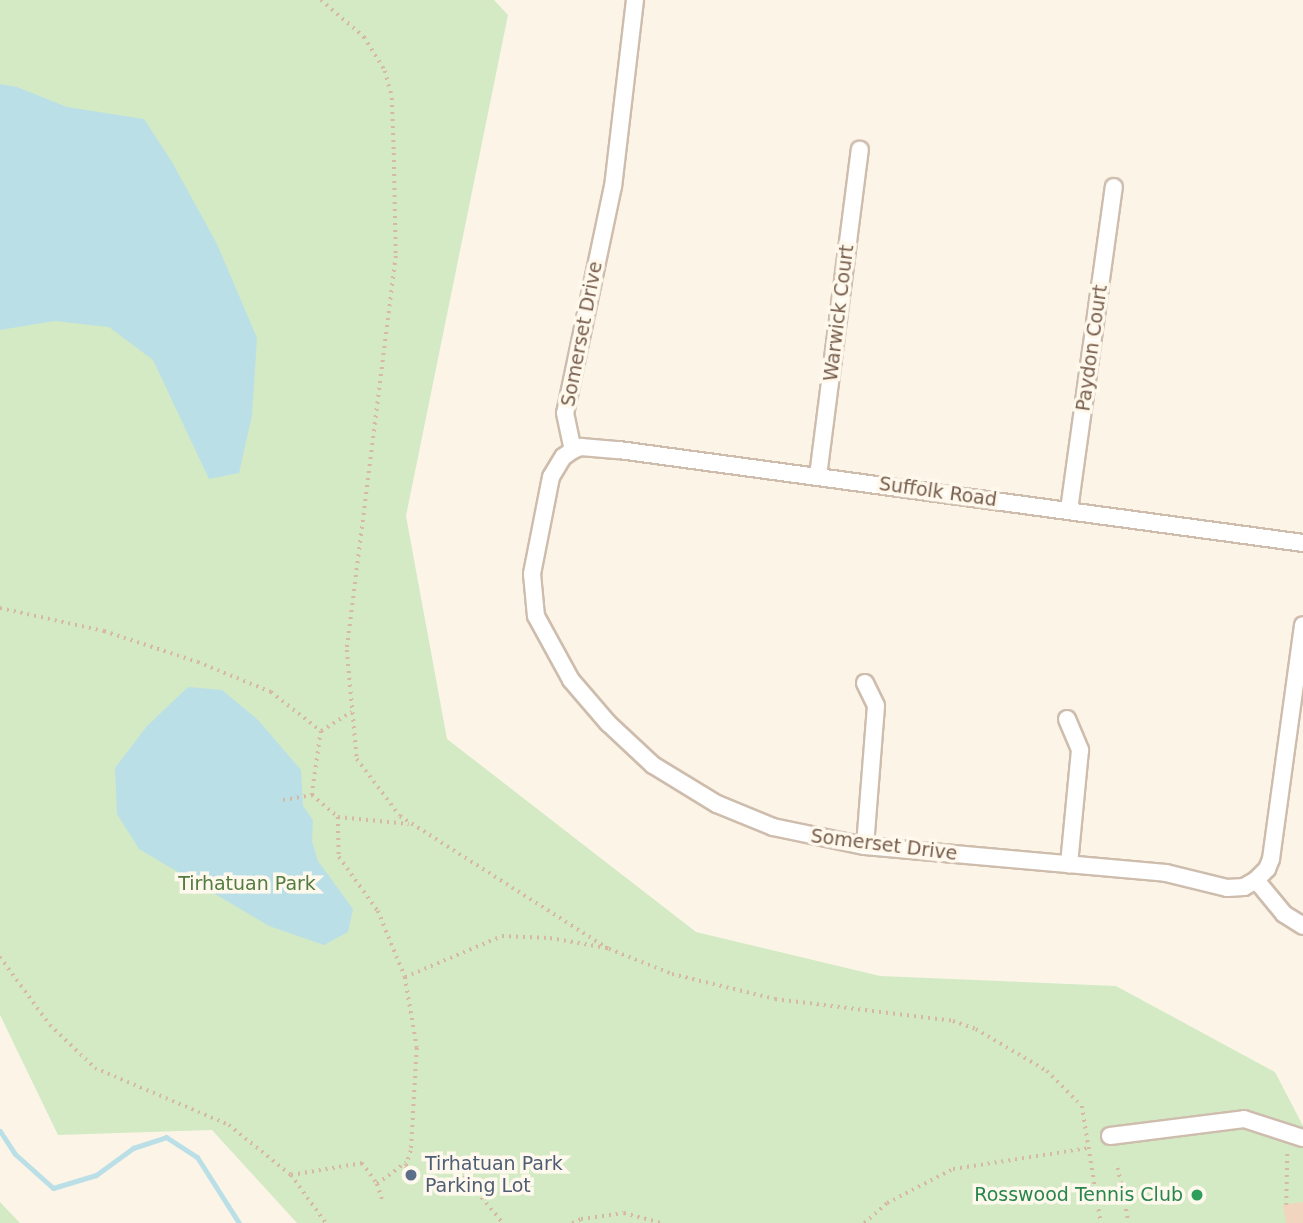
<!DOCTYPE html>
<html>
<head>
<meta charset="utf-8">
<style>
	body { margin:0 }
	#map { position:relative; width:1303px; height:1223px; overflow:hidden; background:#fcf5e7; font-family:"DejaVu Sans",sans-serif }
	div>[style] { position:absolute }
	.green>* { inset:0; background:#d3eac5 }
	.water>* { inset:0; background:#bbdfe6 }
	.stream>* { height:5px; margin:-2.5px; padding:0 2.5px; transform-origin:2.5px; border-radius:2.5px; background:#bbdfe6 }
	.building>* { inset:0; background:#f2d5be }
	.path>* { height:3.5px; margin-top:-1.75px; transform-origin:0; background:repeating-linear-gradient(90deg,#d7b8a1 0 2px,transparent 0 7px) }
	.roads { filter:drop-shadow(2px 0 #cebdad) drop-shadow(-2px 0 #cebdad) drop-shadow(0 2px #cebdad) drop-shadow(0 -2px #cebdad) }
	.street>* { height:16px; margin:-8px; padding:0 8px; transform-origin:8px; border-radius:8px; background:#fff }
	.dots>* { width:19px; height:19px; translate:-50% -50%; box-sizing:border-box; border:4px solid #fff9ed; border-radius:50% }
	span { translate:-50% -50%; white-space:nowrap; text-align:center; line-height:1.15; -webkit-text-stroke:7px #fff9ed; paint-order:stroke }
	.street-label { font-size:19px; color:#765c4b }
	.park-label { font-size:19px; color:#527c42 }
	.service-label { font-size:19px; color:#4e5e75 }
	.left { translate:0 -50%; text-align:left }
	.leisure-label { font-size:19px; color:#27864d }
	.right { translate:-100% -50%; text-align:right }
</style>
</head>
<body>
<div id="map">
	<div class="green">
		<i style="clip-path:polygon(0 0,494px 0,508px 15px,406px 516px,447px 739px,696px 932px,880px 976px,1116px 986px,1275px 1072px,1303px 1126px,1303px 1223px,297px 1223px,212px 1130px,58px 1135px,0 1015px)"></i>
		<i style="clip-path:polygon(0 1202px,20px 1223px,0 1223px)"></i>
	</div>
	<div class="water">
		<i style="clip-path:polygon(0 84px,17px 87px,67px 107px,144px 119px,172px 162px,217px 244px,257px 338px,252px 415px,239px 473px,209px 479px,153px 360px,109px 327px,54px 321px,0 330px)"></i>
		<i style="clip-path:polygon(188px 687px,222px 690px,258px 720px,301px 770px,303px 806px,313px 820px,312px 841px,318px 861px,353px 909px,348px 932px,324px 945px,269px 926px,139px 849px,117px 814px,115px 768px,147px 726px)"></i>
	</div>
	<div class="stream">
		<i style="left:0;top:1131px;width:27px;rotate:57deg"></i>
		<i style="left:15px;top:1154px;width:51px;rotate:41.8deg"></i>
		<i style="left:53px;top:1188px;width:45px;rotate:-16.8deg"></i>
		<i style="left:96px;top:1175px;width:46px;rotate:-36.1deg"></i>
		<i style="left:133px;top:1148px;width:35px;rotate:-18deg"></i>
		<i style="left:166px;top:1137px;width:37px;rotate:33deg"></i>
		<i style="left:197px;top:1157px;width:78px;rotate:57.5deg"></i>
	</div>
	<div class="building">
		<i style="clip-path:polygon(1303px 1202px,1303px 1223px,1286px 1223px,1283px 1205px)"></i>
	</div>
	<div class="path">
		<i style="left:321px;top:0;width:57px;rotate:40.7deg"></i>
		<i style="left:364px;top:37px;width:40px;rotate:58deg"></i>
		<i style="left:385px;top:71px;width:28px;rotate:75deg"></i>
		<i style="left:392px;top:98px;width:55px;rotate:87.9deg"></i>
		<i style="left:394px;top:153px;width:103px;rotate:88.9deg"></i>
		<i style="left:396px;top:256px;width:397px;rotate:97.1deg"></i>
		<i style="left:347px;top:650px;width:109px;rotate:84.8deg"></i>
		<i style="left:357px;top:759px;width:71px;rotate:53deg"></i>
		<i style="left:400px;top:816px;width:248px;rotate:32.5deg"></i>
		<i style="left:609px;top:949px;width:68px;rotate:21.6deg"></i>
		<i style="left:672px;top:974px;width:106px;rotate:13.6deg"></i>
		<i style="left:775px;top:999px;width:179px;rotate:7deg"></i>
		<i style="left:953px;top:1021px;width:24px;rotate:19deg"></i>
		<i style="left:976px;top:1029px;width:82px;rotate:30.6deg"></i>
		<i style="left:1047px;top:1071px;width:49px;rotate:45deg"></i>
		<i style="left:1082px;top:1106px;width:119px;rotate:80.8deg"></i>
		<i style="left:0;top:608px;width:107px;rotate:12.5deg"></i>
		<i style="left:104px;top:631px;width:99px;rotate:18.3deg"></i>
		<i style="left:198px;top:662px;width:79px;rotate:22.3deg"></i>
		<i style="left:271px;top:692px;width:63px;rotate:38deg"></i>
		<i style="left:321px;top:731px;width:65px;rotate:98deg"></i>
		<i style="left:312px;top:795px;width:34px;rotate:40deg"></i>
		<i style="left:338px;top:817px;width:40px;rotate:88.6deg"></i>
		<i style="left:339px;top:857px;width:67px;rotate:54.2deg"></i>
		<i style="left:378px;top:911px;width:71px;rotate:67.8deg"></i>
		<i style="left:405px;top:977px;width:72px;rotate:80.4deg"></i>
		<i style="left:417px;top:1048px;width:103px;rotate:93.3deg"></i>
		<i style="left:411px;top:1151px;width:16px;rotate:108deg"></i>
		<i style="left:406px;top:1166px;width:14px;rotate:60deg"></i>
		<i style="left:321px;top:731px;width:36px;rotate:-32deg"></i>
		<i style="left:283px;top:800px;width:29px;rotate:-10deg"></i>
		<i style="left:338px;top:817px;width:71px;rotate:5.6deg"></i>
		<i style="left:0;top:957px;width:84px;rotate:53.7deg"></i>
		<i style="left:50px;top:1025px;width:62px;rotate:43.7deg"></i>
		<i style="left:95px;top:1068px;width:146px;rotate:23deg"></i>
		<i style="left:229px;top:1125px;width:80px;rotate:38.9deg"></i>
		<i style="left:291px;top:1175px;width:59px;rotate:53.9deg"></i>
		<i style="left:405px;top:977px;width:105px;rotate:-22.9deg"></i>
		<i style="left:502px;top:936px;width:48px;rotate:2.4deg"></i>
		<i style="left:550px;top:938px;width:58px;rotate:10deg"></i>
		<i style="left:1118px;top:1168px;width:56px;rotate:78.7deg"></i>
		<i style="left:291px;top:1175px;width:72px;rotate:-9.6deg"></i>
		<i style="left:362px;top:1163px;width:26px;rotate:54deg"></i>
		<i style="left:377px;top:1184px;width:18px;rotate:71deg"></i>
		<i style="left:464px;top:1176px;width:61px;rotate:50.3deg"></i>
		<i style="left:377px;top:1184px;width:36px;rotate:-37deg"></i>
		<i style="left:1286px;top:1205px;width:54px;rotate:-88.9deg"></i>
		<i style="left:572px;top:1223px;width:10px;rotate:-24deg"></i>
		<i style="left:581px;top:1219px;width:43px;rotate:-7.9deg"></i>
		<i style="left:624px;top:1213px;width:38px;rotate:15deg"></i>
		<i style="left:864px;top:1223px;width:30px;rotate:-41deg"></i>
		<i style="left:887px;top:1203px;width:74px;rotate:-27.3deg"></i>
		<i style="left:953px;top:1169px;width:138px;rotate:-8.8deg"></i>
	</div>
	<div class="roads">
		<div class="street">
			<i style="left:635px;top:0;width:187px;rotate:96.7deg"></i>
			<i style="left:613px;top:186px;width:232px;rotate:101.9deg"></i>
			<i style="left:565px;top:413px;width:38px;rotate:78deg"></i>
			<i style="left:573px;top:450px;width:12px;rotate:145deg"></i>
			<i style="left:563px;top:457px;width:23px;rotate:121deg"></i>
			<i style="left:551px;top:477px;width:99px;rotate:101.1deg"></i>
			<i style="left:532px;top:574px;width:42px;rotate:84.6deg"></i>
			<i style="left:536px;top:616px;width:73px;rotate:61.3deg"></i>
			<i style="left:571px;top:680px;width:57px;rotate:49.3deg"></i>
			<i style="left:608px;top:723px;width:62px;rotate:43deg"></i>
			<i style="left:653px;top:765px;width:75px;rotate:31.4deg"></i>
			<i style="left:717px;top:804px;width:61px;rotate:22.3deg"></i>
			<i style="left:773px;top:827px;width:94px;rotate:11.7deg"></i>
			<i style="left:865px;top:846px;width:302px;rotate:5.1deg"></i>
			<i style="left:1166px;top:873px;width:63px;rotate:13.8deg"></i>
			<i style="left:1227px;top:888px;width:17px;rotate:-3deg"></i>
			<i style="left:1244px;top:887px;width:14px;rotate:-30deg"></i>
			<i style="left:1256px;top:880px;width:44px;rotate:50.5deg"></i>
			<i style="left:1284px;top:914px;width:22px;rotate:32deg"></i>
			<i style="left:573px;top:450px;width:9px;rotate:-21deg"></i>
			<i style="left:581px;top:447px;width:38px;rotate:5deg"></i>
			<i style="left:619px;top:450px;width:690px;rotate:7.74deg"></i>
			<i style="left:818px;top:476px;width:329px;rotate:-82.7deg"></i>
			<i style="left:1069px;top:510px;width:326px;rotate:-82.1deg"></i>
			<i style="left:865px;top:683px;width:25px;rotate:64deg"></i>
			<i style="left:876px;top:706px;width:140px;rotate:94.5deg"></i>
			<i style="left:1067px;top:719px;width:34px;rotate:67deg"></i>
			<i style="left:1080px;top:750px;width:115px;rotate:95.5deg"></i>
			<i style="left:1256px;top:880px;width:16px;rotate:-45deg"></i>
			<i style="left:1267px;top:869px;width:11px;rotate:-68deg"></i>
			<i style="left:1271px;top:859px;width:236px;rotate:-82.2deg"></i>
			<i style="left:1110px;top:1136px;width:135px;rotate:-7.2deg"></i>
			<i style="left:1244px;top:1119px;width:62px;rotate:17.9deg"></i>
		</div>
	</div>
	<div class="dots">
		<i style="left:411px;top:1175px;background:#5c6f8a"></i>
		<i style="left:1197px;top:1195px;background:#2e9e5b"></i>
	</div>
	<div class="street-label">
		<span style="left:839px;top:313px;rotate:-83deg">Warwick Court</span>
		<span style="left:582px;top:334px;rotate:-79deg">Somerset Drive</span>
		<span style="left:1092px;top:348px;rotate:-82deg">Paydon Court</span>
		<span style="left:938px;top:492px;rotate:8deg">Suffolk Road</span>
		<span style="left:884px;top:845px;rotate:7deg">Somerset Drive</span>
	</div>
	<div class="park-label">
		<span style="left:247px;top:884px">Tirhatuan Park</span>
	</div>
	<div class="service-label">
		<span class="left" style="left:425px;top:1175px">Tirhatuan Park<br>Parking Lot</span>
	</div>
	<div class="leisure-label">
		<span class="right" style="left:1183px;top:1195px">Rosswood Tennis Club</span>
	</div>
</div>
</body>
</html>
